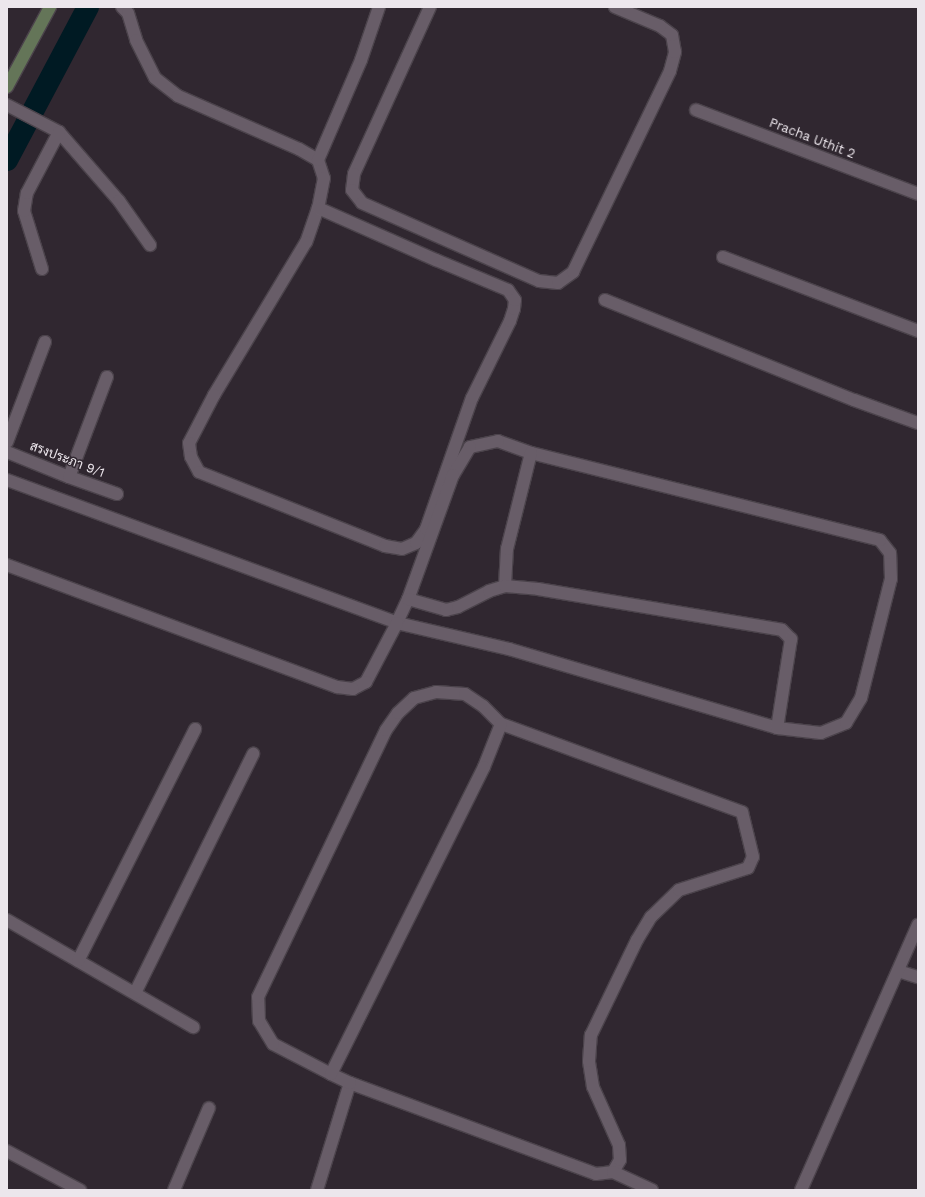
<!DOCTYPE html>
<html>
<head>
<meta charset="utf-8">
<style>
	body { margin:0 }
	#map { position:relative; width:925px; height:1197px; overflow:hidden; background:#302730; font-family:"Work Sans",Sarabun,sans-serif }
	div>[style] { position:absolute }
	.canal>* { height:22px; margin:-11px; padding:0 11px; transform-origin:11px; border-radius:11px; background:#001a23 }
	.roads { filter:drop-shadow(1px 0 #4b434b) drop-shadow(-1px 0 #4b434b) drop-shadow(0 1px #4b434b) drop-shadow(0 -1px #4b434b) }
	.lane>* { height:12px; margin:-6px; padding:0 6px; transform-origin:6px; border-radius:6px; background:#685d68 }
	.street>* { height:12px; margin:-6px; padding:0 6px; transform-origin:6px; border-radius:6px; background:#685d68 }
	.secondary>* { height:12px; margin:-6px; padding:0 6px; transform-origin:6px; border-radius:6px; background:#647558 }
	span { translate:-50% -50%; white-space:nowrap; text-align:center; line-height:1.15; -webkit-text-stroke:3px #302730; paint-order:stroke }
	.street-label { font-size:13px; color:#ece6ec }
	.frame { position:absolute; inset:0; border:8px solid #ece6ec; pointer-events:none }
</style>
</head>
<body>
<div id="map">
	<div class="canal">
		<i style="left:7px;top:160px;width:173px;rotate:-62.1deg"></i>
	</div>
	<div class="roads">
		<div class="lane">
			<i style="left:122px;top:7px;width:8px;rotate:45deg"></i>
			<i style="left:128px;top:13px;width:28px;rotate:73deg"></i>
			<i style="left:136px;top:40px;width:42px;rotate:63.4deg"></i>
			<i style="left:155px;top:78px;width:29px;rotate:38deg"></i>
			<i style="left:178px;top:96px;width:132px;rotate:23.7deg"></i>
			<i style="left:299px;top:149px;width:22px;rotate:30deg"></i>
			<i style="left:318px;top:160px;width:19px;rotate:72deg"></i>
			<i style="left:324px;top:178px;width:31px;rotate:101deg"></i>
			<i style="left:318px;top:208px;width:36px;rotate:109deg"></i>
			<i style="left:306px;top:242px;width:179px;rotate:121deg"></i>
			<i style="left:214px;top:395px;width:54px;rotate:117.5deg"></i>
			<i style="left:189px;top:443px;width:14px;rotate:82deg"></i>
			<i style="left:191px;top:457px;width:17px;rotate:62deg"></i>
			<i style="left:199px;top:472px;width:200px;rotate:21.7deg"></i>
			<i style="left:385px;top:546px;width:17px;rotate:10deg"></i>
			<i style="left:402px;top:549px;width:15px;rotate:-23deg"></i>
			<i style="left:416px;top:543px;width:17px;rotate:-54deg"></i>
			<i style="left:426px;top:529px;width:139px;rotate:-70.7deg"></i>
			<i style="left:472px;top:398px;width:86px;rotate:-63.7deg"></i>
			<i style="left:510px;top:321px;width:13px;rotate:-72deg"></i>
			<i style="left:514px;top:309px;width:9px;rotate:-84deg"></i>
			<i style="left:515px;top:300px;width:12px;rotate:-125deg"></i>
			<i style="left:508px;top:290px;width:78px;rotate:-157.4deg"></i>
			<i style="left:436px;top:260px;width:129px;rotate:-156.2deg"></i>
			<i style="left:430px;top:7px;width:183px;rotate:114.5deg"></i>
			<i style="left:354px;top:174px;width:16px;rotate:97deg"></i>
			<i style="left:352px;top:190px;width:16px;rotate:52deg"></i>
			<i style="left:362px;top:203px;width:193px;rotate:23.8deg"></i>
			<i style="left:539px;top:281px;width:19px;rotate:6deg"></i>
			<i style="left:558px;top:283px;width:19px;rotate:-36deg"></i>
			<i style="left:573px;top:272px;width:223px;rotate:-64.2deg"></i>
			<i style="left:670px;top:71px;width:20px;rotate:-75deg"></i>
			<i style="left:675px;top:52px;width:17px;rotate:-100deg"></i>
			<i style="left:672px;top:35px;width:15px;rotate:-143deg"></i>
			<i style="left:660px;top:26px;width:49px;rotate:-157.1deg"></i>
			<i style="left:7px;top:105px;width:59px;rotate:27.4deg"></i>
			<i style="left:59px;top:132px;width:91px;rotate:49deg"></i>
			<i style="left:119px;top:201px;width:54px;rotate:54.8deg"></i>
			<i style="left:318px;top:160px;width:109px;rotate:-66.7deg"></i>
			<i style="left:361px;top:60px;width:56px;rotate:-71.2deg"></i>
			<i style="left:42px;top:269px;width:61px;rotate:-107.2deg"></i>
			<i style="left:24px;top:211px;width:18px;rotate:-81deg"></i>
			<i style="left:27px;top:193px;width:69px;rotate:-62.3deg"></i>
			<i style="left:350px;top:1083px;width:262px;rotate:20.3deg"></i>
			<i style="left:596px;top:1174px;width:17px;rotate:-7deg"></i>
			<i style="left:613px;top:1172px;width:14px;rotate:-60deg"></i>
			<i style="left:620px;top:1160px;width:15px;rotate:-94deg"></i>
			<i style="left:619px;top:1145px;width:64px;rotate:-114.1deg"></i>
			<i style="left:593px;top:1087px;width:26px;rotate:-99deg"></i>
			<i style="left:589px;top:1061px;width:26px;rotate:-86deg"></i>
			<i style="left:591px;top:1035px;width:106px;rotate:-64.2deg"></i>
			<i style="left:637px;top:940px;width:27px;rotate:-59deg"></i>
			<i style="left:651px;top:917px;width:39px;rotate:-44deg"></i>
			<i style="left:679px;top:890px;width:72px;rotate:-17.7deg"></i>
			<i style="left:748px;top:868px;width:12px;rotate:-66deg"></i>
			<i style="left:753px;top:857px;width:46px;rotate:-103.7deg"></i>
			<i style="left:742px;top:812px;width:257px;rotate:-159.9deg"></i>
			<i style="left:613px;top:1172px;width:43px;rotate:24.8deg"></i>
			<i style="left:174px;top:1190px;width:89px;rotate:-66.9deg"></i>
			<i style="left:317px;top:1190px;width:112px;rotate:-72.9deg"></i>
			<i style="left:350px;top:1083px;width:21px;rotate:-155deg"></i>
			<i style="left:331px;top:1074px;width:65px;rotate:-152.7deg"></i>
			<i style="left:273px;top:1044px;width:27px;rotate:-121deg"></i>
			<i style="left:259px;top:1021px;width:24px;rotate:-92deg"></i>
			<i style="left:258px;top:997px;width:296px;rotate:-64.4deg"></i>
			<i style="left:386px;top:730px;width:21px;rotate:-55deg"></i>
			<i style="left:398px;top:713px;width:22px;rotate:-43deg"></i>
			<i style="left:414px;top:698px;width:23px;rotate:-15deg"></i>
			<i style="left:436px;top:692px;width:29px;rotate:4deg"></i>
			<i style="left:465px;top:694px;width:22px;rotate:34deg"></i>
			<i style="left:483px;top:706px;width:25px;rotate:45deg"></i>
			<i style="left:501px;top:724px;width:46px;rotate:111.6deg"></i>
			<i style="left:484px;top:767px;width:343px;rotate:116.5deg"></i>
		</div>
		<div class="street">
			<i style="left:696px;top:110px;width:237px;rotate:20.7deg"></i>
			<i style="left:723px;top:257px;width:209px;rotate:20.8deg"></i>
			<i style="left:605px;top:300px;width:268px;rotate:21.9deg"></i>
			<i style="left:854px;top:400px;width:68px;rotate:19.8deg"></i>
			<i style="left:7px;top:442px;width:107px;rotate:-69.2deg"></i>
			<i style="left:7px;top:452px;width:67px;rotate:22deg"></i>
			<i style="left:69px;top:477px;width:51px;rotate:19.5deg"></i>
			<i style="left:69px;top:477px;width:107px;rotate:-69.2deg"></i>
			<i style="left:7px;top:480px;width:415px;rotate:20.1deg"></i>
			<i style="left:397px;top:623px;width:115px;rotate:13.1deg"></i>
			<i style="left:509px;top:649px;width:279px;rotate:16.4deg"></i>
			<i style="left:777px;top:728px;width:44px;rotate:6.5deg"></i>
			<i style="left:821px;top:733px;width:27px;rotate:-22deg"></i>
			<i style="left:846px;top:723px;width:29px;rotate:-59deg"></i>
			<i style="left:861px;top:698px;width:123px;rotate:-75.9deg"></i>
			<i style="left:891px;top:579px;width:26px;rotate:-92deg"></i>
			<i style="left:890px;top:553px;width:16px;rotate:-128deg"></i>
			<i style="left:880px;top:540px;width:360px;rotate:-166deg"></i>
			<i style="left:531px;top:453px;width:35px;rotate:-160deg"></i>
			<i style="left:498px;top:441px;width:29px;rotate:168deg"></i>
			<i style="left:470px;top:447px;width:33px;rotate:121deg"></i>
			<i style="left:453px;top:475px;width:132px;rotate:109.9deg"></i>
			<i style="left:408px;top:599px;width:26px;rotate:115deg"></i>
			<i style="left:397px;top:623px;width:67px;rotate:117.7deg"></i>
			<i style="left:366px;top:682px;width:15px;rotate:152deg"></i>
			<i style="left:353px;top:689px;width:16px;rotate:-173deg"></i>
			<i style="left:337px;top:687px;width:352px;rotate:-159.7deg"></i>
			<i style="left:505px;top:586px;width:37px;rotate:-87deg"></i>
			<i style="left:507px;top:549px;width:99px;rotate:-76deg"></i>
			<i style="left:408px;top:599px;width:40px;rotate:16deg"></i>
			<i style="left:446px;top:610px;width:12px;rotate:-14deg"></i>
			<i style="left:458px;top:607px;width:35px;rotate:-27deg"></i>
			<i style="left:489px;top:591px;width:17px;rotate:-17deg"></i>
			<i style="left:505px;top:586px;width:33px;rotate:5deg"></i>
			<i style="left:538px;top:589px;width:247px;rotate:9.5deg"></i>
			<i style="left:782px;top:630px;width:13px;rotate:45deg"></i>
			<i style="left:791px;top:639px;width:90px;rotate:98.9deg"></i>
			<i style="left:7px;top:920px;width:215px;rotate:29.9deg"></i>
			<i style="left:78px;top:961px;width:260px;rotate:-63.2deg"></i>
			<i style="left:898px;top:971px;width:21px;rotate:17deg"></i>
			<i style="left:135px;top:993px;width:267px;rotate:-63.7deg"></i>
			<i style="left:7px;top:1151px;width:83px;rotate:28.1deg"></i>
			<i style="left:801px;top:1190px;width:290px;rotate:-66.2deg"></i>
		</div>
		<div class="secondary">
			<i style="left:7px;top:87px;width:91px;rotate:-61.7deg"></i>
		</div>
	</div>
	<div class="street-label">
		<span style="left:812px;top:139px;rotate:21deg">Pracha Uthit 2</span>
		<span style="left:67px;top:460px;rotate:21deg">สรงประภา 9/1</span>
	</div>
	<div class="frame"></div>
</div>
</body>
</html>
